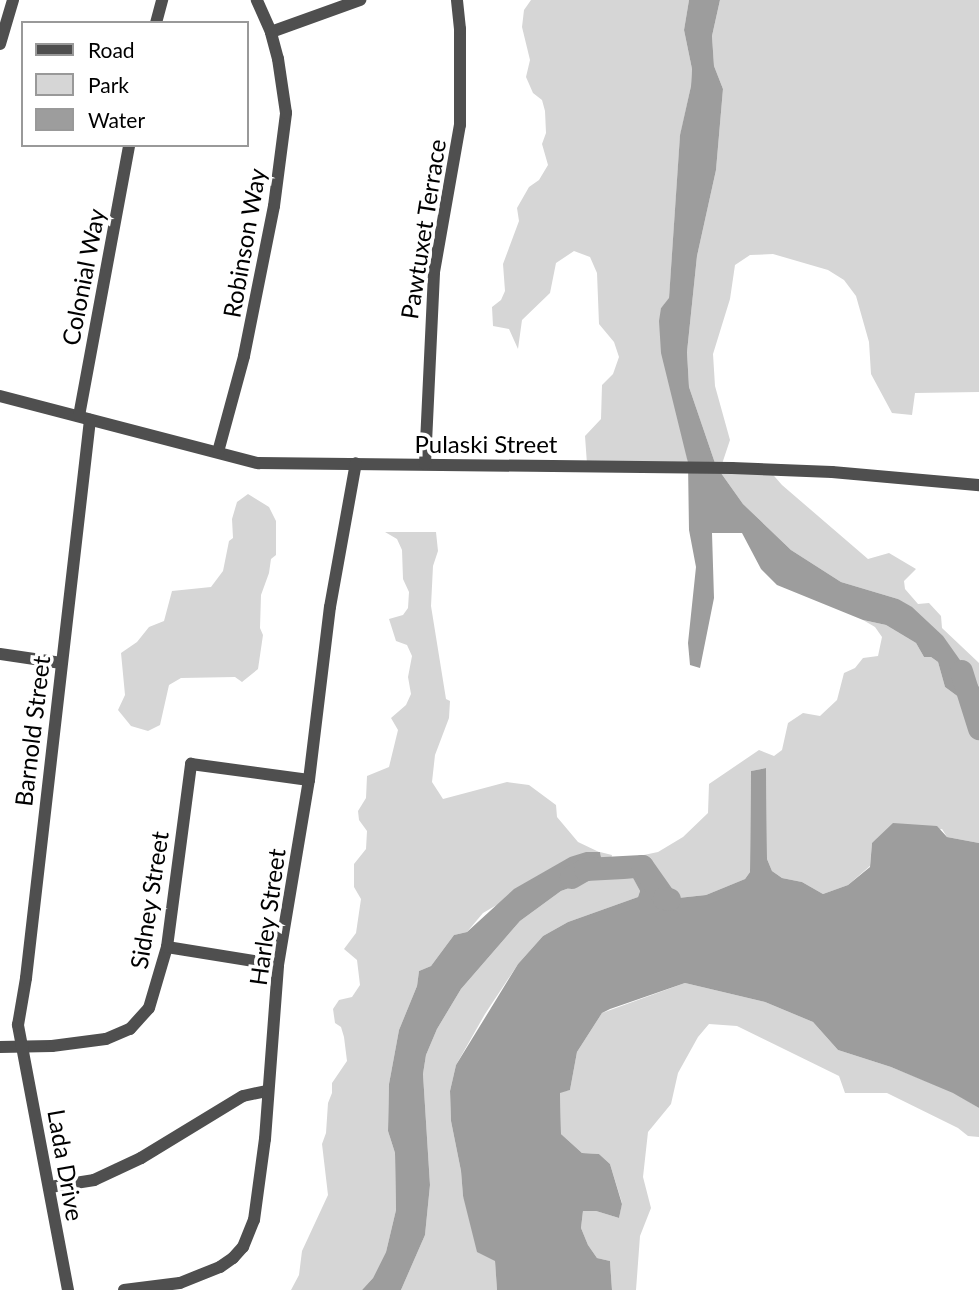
<!DOCTYPE html>
<html>
<head>
<meta charset="utf-8">
<style>
	body { margin:0 }
	#map { position:relative; width:979px; height:1290px; overflow:hidden; background:#fff; font-family:Lato,sans-serif }
	div>[style] { position:absolute }
	.green>* { inset:0; background:#d6d6d6 }
	.water>* { inset:0; background:#9d9d9d }
	.river>* { height:23px; margin:-11.5px; padding:0 11.5px; transform-origin:11.5px; border-radius:11.5px; background:#9d9d9d }
	.minor>* { height:12px; margin:-6px; padding:0 6px; transform-origin:6px; border-radius:6px; background:#4f4f4f }
	span { translate:-50% -50%; white-space:nowrap; text-align:center; line-height:1.15; -webkit-text-stroke:7px #fff; paint-order:stroke }
	.street-label { font-size:24px; color:#000 }
	.legend { position:absolute; left:21px; top:21px; width:228px; height:126px; box-sizing:border-box; background:#fff; border:2px solid #999; margin:0; padding:9px 12px; list-style:none; font-size:21px; color:#000 }
	.legend li { display:flex; align-items:center; gap:14px; height:35px }
	.legend b { width:35px; border:2px solid #999 }
</style>
</head>
<body>
<div id="map">
	<div class="green">
		<i style="clip-path:polygon(531px 0,689px 0,684px 30px,692px 69px,691px 86px,680px 136px,669px 299px,661px 308px,688px 463px,587px 464px,585px 436px,601px 419px,602px 385px,613px 374px,619px 357px,614px 342px,599px 324px,597px 273px,590px 257px,574px 251px,556px 263px,550px 293px,522px 320px,518px 349px,509px 329px,493px 326px,492px 307px,501px 300px,505px 291px,503px 264px,519px 221px,517px 208px,529px 187px,539px 180px,548px 165px,542px 144px,546px 133px,545px 111px,542px 100px,533px 93px,526px 77px,530px 60px,522px 27px,524px 10px)"></i>
		<i style="clip-path:polygon(720px 0,979px 0,979px 392px,915px 393px,912px 415px,892px 413px,871px 374px,869px 342px,856px 296px,844px 280px,828px 270px,773px 254px,750px 255px,735px 265px,730px 299px,713px 354px,715px 386px,730px 440px,721px 467px,768px 469px,782px 485px,868px 559px,889px 553px,916px 569px,904px 581px,905px 589px,918px 604px,929px 603px,941px 616px,942px 628px,979px 663px,979px 694px,979px 687px,898px 599px,841px 582px,791px 550px,743px 504px,716px 466px,689px 387px,687px 352px,697px 256px,716px 170px,723px 89px,714px 66px,712px 36px)"></i>
		<i style="clip-path:polygon(248px 494px,269px 507px,276px 521px,276px 555px,271px 559px,269px 573px,261px 595px,260px 628px,263px 635px,258px 669px,242px 682px,235px 677px,181px 678px,169px 685px,160px 725px,148px 731px,131px 726px,118px 710px,125px 695px,121px 653px,137px 642px,149px 627px,164px 621px,172px 591px,211px 587px,223px 571px,229px 541px,233px 538px,232px 519px,237px 502px)"></i>
		<i style="clip-path:polygon(385px 532px,436px 532px,438px 551px,433px 566px,431px 606px,446px 699px,450px 701px,449px 718px,435px 755px,432px 782px,443px 799px,507px 782px,529px 785px,556px 805px,557px 817px,578px 842px,599px 852px,586px 853px,483px 913px,467px 932px,454px 935px,431px 966px,419px 971px,417px 986px,399px 1030px,389px 1084px,388px 1131px,395px 1153px,396px 1210px,386px 1252px,373px 1278px,362px 1290px,291px 1290px,299px 1275px,302px 1251px,328px 1195px,322px 1144px,326px 1133px,328px 1103px,332px 1093px,332px 1083px,347px 1061px,344px 1037px,341px 1027px,335px 1023px,333px 1009px,339px 1000px,352px 997px,360px 985px,357px 960px,344px 949px,356px 933px,361px 899px,354px 887px,354px 864px,366px 849px,367px 831px,359px 820px,358px 811px,366px 798px,367px 776px,389px 767px,398px 730px,391px 718px,406px 705px,411px 694px,408px 677px,412px 656px,407px 645px,396px 641px,389px 619px,403px 615px,408px 608px,409px 592px,403px 579px,402px 550px,397px 539px)"></i>
		<i style="clip-path:polygon(863px 620px,886px 625px,916px 643px,924px 657px,931px 657px,938px 662px,945px 687px,964px 701px,979px 699px,979px 843px,947px 837px,942px 829px,872px 843px,870px 866px,848px 885px,823px 894px,802px 882px,782px 878px,772px 871px,767px 859px,766px 768px,751px 771px,750px 872px,745px 879px,706px 895px,678px 898px,663px 891px,637px 864px,639px 856px,658px 852px,683px 837px,708px 813px,709px 784px,759px 750px,774px 756px,782px 750px,788px 723px,803px 713px,820px 716px,837px 700px,844px 673px,855px 668px,863px 658px,878px 656px,882px 637px,875px 627px)"></i>
		<i style="clip-path:polygon(600px 852px,612px 855px,608px 873px,612px 878px,634px 879px,640px 891px,638px 897px,568px 922px,543px 936px,518px 964px,485px 1014px,456px 1065px,450px 1091px,451px 1121px,461px 1171px,463px 1196px,495px 1260px,497px 1290px,401px 1290px,425px 1235px,430px 1185px,423px 1074px,426px 1055px,437px 1029px,461px 989px,520px 921px,561px 891px,597px 878px,602px 862px)"></i>
		<i style="clip-path:polygon(685px 983px,765px 1002px,813px 1022px,838px 1050px,891px 1067px,953px 1092px,979px 1108px,979px 1137px,968px 1136px,958px 1128px,887px 1093px,845px 1093px,839px 1076px,737px 1026px,709px 1024px,698px 1037px,678px 1073px,671px 1104px,648px 1132px,643px 1177px,651px 1208px,640px 1236px,636px 1290px,612px 1290px,610px 1261px,597px 1258px,588px 1245px,581px 1228px,583px 1211px,596px 1211px,619px 1218px,622px 1203px,610px 1164px,599px 1154px,582px 1153px,561px 1134px,560px 1092px,570px 1090px,577px 1052px,602px 1013px)"></i>
	</div>
	<div class="water">
		<i style="clip-path:polygon(689px 0,720px 0,712px 36px,714px 66px,723px 89px,716px 170px,697px 256px,687px 352px,689px 387px,716px 466px,743px 504px,791px 550px,841px 582px,898px 599px,912px 607px,943px 636px,979px 687px,979px 699px,964px 701px,945px 687px,938px 662px,931px 657px,924px 657px,916px 643px,886px 625px,863px 620px,777px 585px,761px 569px,742px 533px,712px 533px,714px 598px,700px 668px,690px 665px,688px 643px,696px 567px,689px 530px,688px 463px,661px 353px,659px 321px,661px 308px,669px 298px,680px 135px,691px 86px,692px 69px,684px 30px)"></i>
		<i style="clip-path:polygon(766px 768px,767px 859px,772px 871px,782px 878px,802px 882px,823px 894px,848px 885px,870px 867px,872px 843px,893px 823px,937px 826px,947px 837px,979px 843px,979px 1108px,953px 1093px,891px 1067px,838px 1050px,813px 1022px,765px 1002px,685px 983px,610px 1009px,602px 1013px,577px 1052px,570px 1090px,560px 1093px,561px 1134px,582px 1153px,599px 1154px,610px 1164px,622px 1204px,619px 1218px,596px 1211px,583px 1211px,581px 1228px,588px 1245px,597px 1258px,610px 1261px,612px 1290px,497px 1290px,495px 1261px,477px 1252px,463px 1196px,461px 1171px,451px 1121px,450px 1091px,456px 1065px,518px 964px,543px 936px,568px 922px,638px 897px,640px 891px,632px 876px,632px 862px,663px 891px,678px 898px,706px 895px,745px 879px,750px 872px,751px 771px)"></i>
		<i style="clip-path:polygon(586px 852px,600px 852px,602px 862px,597px 878px,561px 891px,520px 921px,461px 989px,437px 1029px,426px 1055px,423px 1074px,430px 1185px,425px 1235px,401px 1290px,362px 1290px,373px 1278px,386px 1252px,396px 1210px,395px 1153px,388px 1131px,389px 1084px,399px 1030px,417px 986px,419px 971px,431px 966px,454px 935px,467px 932px,514px 889px,570px 857px)"></i>
	</div>
	<div class="river">
		<i style="left:961px;top:671px;width:60px;rotate:72.5deg"></i>
		<i style="left:571px;top:877px;width:16px;rotate:-30deg"></i>
		<i style="left:585px;top:869px;width:57px;rotate:-3deg"></i>
		<i style="left:642px;top:866px;width:39px;rotate:55deg"></i>
		<i style="left:664px;top:898px;width:5px;rotate:11deg"></i>
	</div>
	<div class="minor">
		<i style="left:156px;top:23px;width:24px;rotate:-75deg"></i>
		<i style="left:271px;top:32px;width:95px;rotate:-19.8deg"></i>
		<i style="left:0;top:44px;width:46px;rotate:-73.5deg"></i>
		<i style="left:0;top:396px;width:267px;rotate:14.6deg"></i>
		<i style="left:258px;top:463px;width:474px;rotate:0.6deg"></i>
		<i style="left:732px;top:468px;width:100px;rotate:2.3deg"></i>
		<i style="left:832px;top:472px;width:148px;rotate:5.1deg"></i>
		<i style="left:79px;top:416px;width:276px;rotate:-79.5deg"></i>
		<i style="left:218px;top:452px;width:99px;rotate:-74.8deg"></i>
		<i style="left:244px;top:356px;width:153px;rotate:-78.7deg"></i>
		<i style="left:274px;top:206px;width:94px;rotate:-82.6deg"></i>
		<i style="left:286px;top:113px;width:55px;rotate:-98.4deg"></i>
		<i style="left:278px;top:59px;width:28px;rotate:-105deg"></i>
		<i style="left:271px;top:32px;width:35px;rotate:-114deg"></i>
		<i style="left:425px;top:464px;width:192px;rotate:-87.3deg"></i>
		<i style="left:434px;top:272px;width:149px;rotate:-80deg"></i>
		<i style="left:460px;top:125px;width:96px;rotate:-90deg"></i>
		<i style="left:460px;top:29px;width:29px;rotate:-96deg"></i>
		<i style="left:0;top:654px;width:62px;rotate:8.4deg"></i>
		<i style="left:167px;top:947px;width:112px;rotate:9.2deg"></i>
		<i style="left:0;top:1047px;width:52px;rotate:-1.1deg"></i>
		<i style="left:52px;top:1046px;width:54px;rotate:-7.4deg"></i>
		<i style="left:106px;top:1039px;width:26px;rotate:-23deg"></i>
		<i style="left:130px;top:1029px;width:28px;rotate:-48deg"></i>
		<i style="left:149px;top:1008px;width:64px;rotate:-73.6deg"></i>
		<i style="left:167px;top:947px;width:185px;rotate:-82.5deg"></i>
		<i style="left:191px;top:764px;width:119px;rotate:7.7deg"></i>
		<i style="left:50px;top:1187px;width:45px;rotate:-9deg"></i>
		<i style="left:94px;top:1180px;width:52px;rotate:-25.1deg"></i>
		<i style="left:141px;top:1158px;width:119px;rotate:-31.3deg"></i>
		<i style="left:243px;top:1096px;width:25px;rotate:-12deg"></i>
		<i style="left:68px;top:1290px;width:270px;rotate:-100.7deg"></i>
		<i style="left:18px;top:1025px;width:48px;rotate:-80.3deg"></i>
		<i style="left:26px;top:978px;width:562px;rotate:-83.46deg"></i>
		<i style="left:124px;top:1290px;width:56px;rotate:-7.1deg"></i>
		<i style="left:180px;top:1283px;width:43px;rotate:-21.8deg"></i>
		<i style="left:220px;top:1267px;width:16px;rotate:-35deg"></i>
		<i style="left:233px;top:1258px;width:15px;rotate:-48deg"></i>
		<i style="left:243px;top:1247px;width:29px;rotate:-68deg"></i>
		<i style="left:254px;top:1220px;width:82px;rotate:-82.3deg"></i>
		<i style="left:265px;top:1139px;width:174px;rotate:-85.7deg"></i>
		<i style="left:278px;top:965px;width:188px;rotate:-80.5deg"></i>
		<i style="left:309px;top:780px;width:174px;rotate:-83.1deg"></i>
		<i style="left:330px;top:607px;width:146px;rotate:-79.8deg"></i>
	</div>
	<div class="street-label">
		<span style="left:423px;top:229px;rotate:-81deg">Pawtuxet Terrace</span>
		<span style="left:244px;top:243px;rotate:-80deg">Robinson Way</span>
		<span style="left:83px;top:277px;rotate:-79deg">Colonial Way</span>
		<span style="left:486px;top:444px">Pulaski Street</span>
		<span style="left:32px;top:731px;rotate:-83deg">Barnold Street</span>
		<span style="left:149px;top:900px;rotate:-81deg">Sidney Street</span>
		<span style="left:267px;top:917px;rotate:-82deg">Harley Street</span>
		<span style="left:66px;top:1165px;rotate:80deg">Lada Drive</span>
	</div>
	<ul class="legend">
	<li><b style="height:9px;background:#4f4f4f"></b>Road</li>
	<li><b style="height:19px;background:#d6d6d6"></b>Park</li>
	<li><b style="height:19px;background:#9d9d9d"></b>Water</li>
	</ul>
</div>
</body>
</html>
